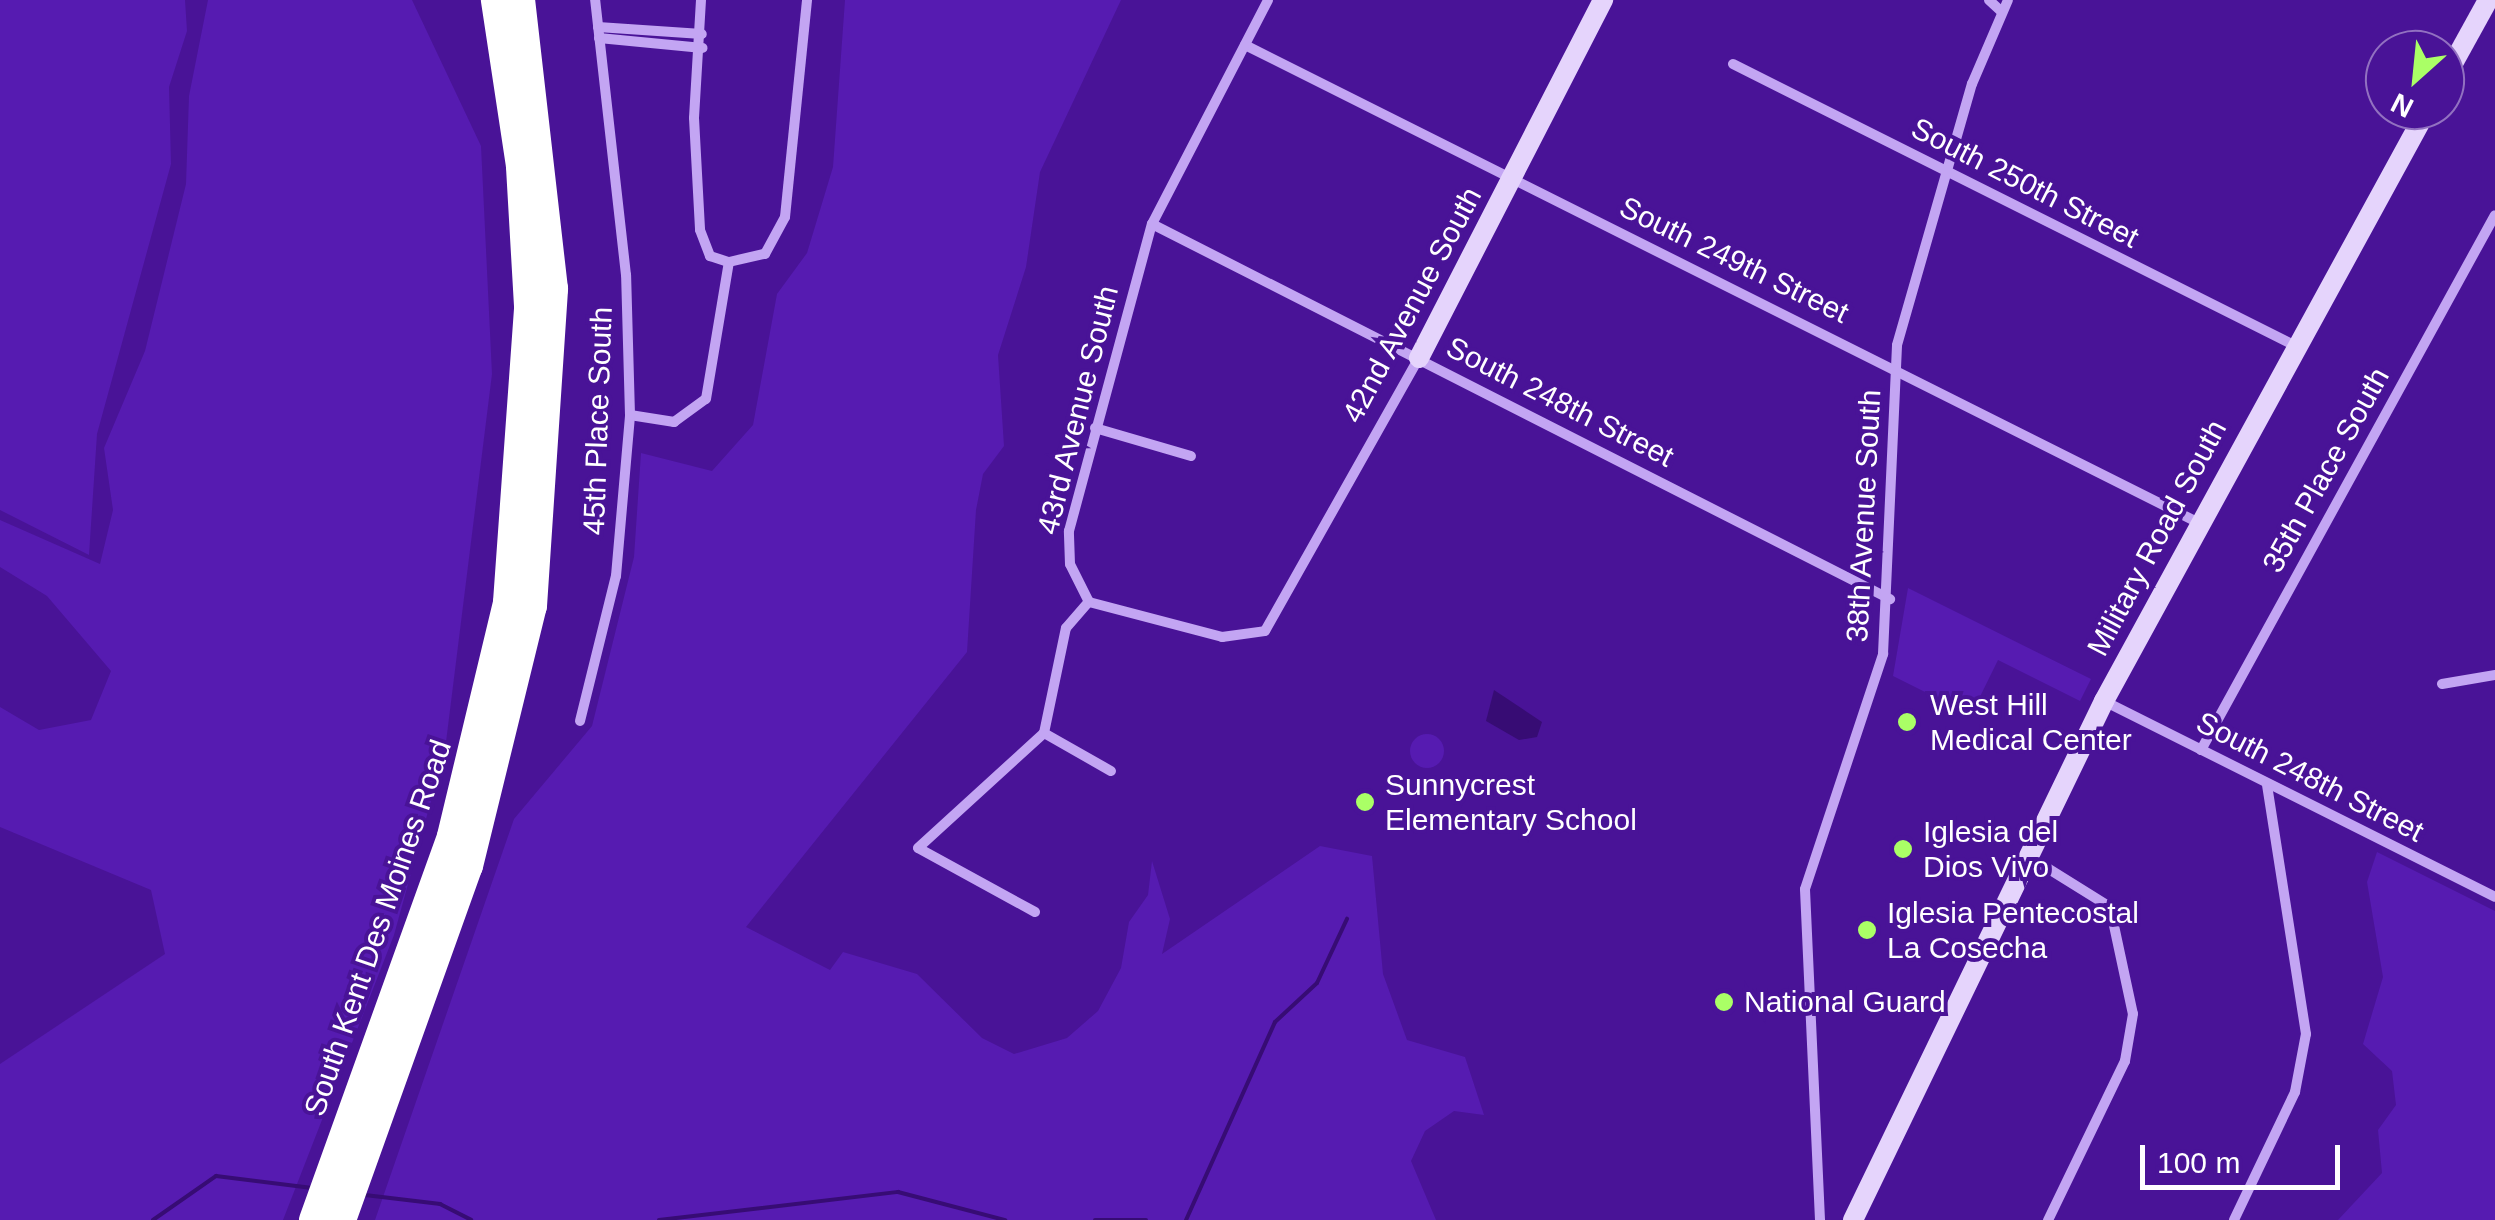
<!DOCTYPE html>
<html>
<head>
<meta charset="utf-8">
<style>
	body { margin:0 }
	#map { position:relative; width:2495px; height:1220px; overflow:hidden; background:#491397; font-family:Arial,sans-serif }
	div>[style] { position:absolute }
	.green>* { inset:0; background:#561bb1 }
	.round { border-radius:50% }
	.water>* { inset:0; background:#370c74 }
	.stream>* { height:4px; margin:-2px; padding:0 2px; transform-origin:2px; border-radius:2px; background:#370c74 }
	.street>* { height:10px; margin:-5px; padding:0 5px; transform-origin:5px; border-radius:5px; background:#c3a5f3 }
	.secondary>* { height:20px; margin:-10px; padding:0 10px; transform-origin:10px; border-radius:10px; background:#e5d4fc }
	.highway>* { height:30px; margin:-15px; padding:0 15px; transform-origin:15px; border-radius:15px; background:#fff }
	.dots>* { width:28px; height:28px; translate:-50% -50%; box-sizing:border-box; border:5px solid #491397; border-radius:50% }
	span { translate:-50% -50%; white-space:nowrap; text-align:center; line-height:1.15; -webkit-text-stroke:8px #491397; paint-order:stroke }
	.street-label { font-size:30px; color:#fff }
	.poi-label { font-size:30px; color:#fff }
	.left { translate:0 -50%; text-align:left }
	.north { position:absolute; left:2365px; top:30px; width:100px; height:100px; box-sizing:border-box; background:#491397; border:2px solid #9271c1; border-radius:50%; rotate:207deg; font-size:28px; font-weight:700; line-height:40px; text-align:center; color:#fff }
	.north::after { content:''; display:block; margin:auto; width:35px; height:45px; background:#af6; clip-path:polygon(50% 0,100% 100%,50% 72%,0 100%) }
	.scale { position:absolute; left:2140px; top:1145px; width:200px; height:45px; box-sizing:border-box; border:5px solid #fff; border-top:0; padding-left:12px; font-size:30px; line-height:35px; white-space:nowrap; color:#fff; -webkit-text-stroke:8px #491397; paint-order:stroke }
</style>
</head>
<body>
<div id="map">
	<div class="green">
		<i style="clip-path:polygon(0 0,185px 0,187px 31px,169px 87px,171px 164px,97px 434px,89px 555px,0 510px)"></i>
		<i style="clip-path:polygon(208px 0,412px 0,481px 146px,492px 374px,445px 750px,394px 935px,283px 1220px,0 1220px,0 1064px,165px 954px,151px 890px,0 827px,0 707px,39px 730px,91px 720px,111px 671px,47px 596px,0 567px,0 520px,100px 564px,113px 510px,104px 448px,145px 351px,186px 184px,189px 96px)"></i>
		<i style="clip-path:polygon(845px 0,1121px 0,1040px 172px,1026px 267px,998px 355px,1004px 446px,983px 474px,976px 510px,967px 652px,746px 927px,830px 970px,843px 952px,917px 974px,982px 1038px,1014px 1054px,1067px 1038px,1098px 1011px,1121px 968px,1129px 922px,1148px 895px,1152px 861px,1170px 919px,1162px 954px,1320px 846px,1372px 856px,1383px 974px,1407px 1040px,1465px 1057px,1484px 1115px,1454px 1111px,1425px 1131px,1411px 1161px,1436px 1220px,375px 1220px,514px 819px,592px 726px,634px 557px,641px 453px,712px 471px,753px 425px,777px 294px,807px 253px,833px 167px)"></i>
		<i style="clip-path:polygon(1908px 588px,2091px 679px,2080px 701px,1998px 660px,1971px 715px,1893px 676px)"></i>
		<i class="round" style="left:1410px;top:734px;width:34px;height:34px"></i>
		<i style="clip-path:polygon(2377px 852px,2495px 911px,2495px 1220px,2338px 1220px,2382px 1173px,2378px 1130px,2396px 1105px,2392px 1071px,2363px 1044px,2383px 977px,2367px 882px)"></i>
	</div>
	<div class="water">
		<i style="clip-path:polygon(1494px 690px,1542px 722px,1537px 737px,1519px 740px,1486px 721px)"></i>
	</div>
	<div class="stream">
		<i style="left:365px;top:1195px;width:76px;rotate:6.8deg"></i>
		<i style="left:440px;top:1204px;width:35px;rotate:27deg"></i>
		<i style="left:153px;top:1220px;width:77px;rotate:-34.9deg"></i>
		<i style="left:216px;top:1176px;width:97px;rotate:7.1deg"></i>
		<i style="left:659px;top:1220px;width:241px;rotate:-6.7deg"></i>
		<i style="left:898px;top:1192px;width:111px;rotate:14.7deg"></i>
		<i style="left:1095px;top:1220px;width:51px"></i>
		<i style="left:1186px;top:1220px;width:217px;rotate:-65.8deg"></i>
		<i style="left:1275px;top:1022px;width:57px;rotate:-42.9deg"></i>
		<i style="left:1317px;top:983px;width:71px;rotate:-64.9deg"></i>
	</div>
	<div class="street">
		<i style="left:701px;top:0;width:118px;rotate:93.4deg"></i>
		<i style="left:694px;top:118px;width:112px;rotate:86.9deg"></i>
		<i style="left:700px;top:230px;width:28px;rotate:69deg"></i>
		<i style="left:710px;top:256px;width:20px;rotate:18deg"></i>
		<i style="left:729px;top:262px;width:37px;rotate:-13deg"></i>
		<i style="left:765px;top:254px;width:42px;rotate:-61.6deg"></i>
		<i style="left:785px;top:217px;width:218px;rotate:-84.2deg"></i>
		<i style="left:1989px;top:0;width:16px;rotate:43deg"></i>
		<i style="left:598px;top:27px;width:104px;rotate:3.9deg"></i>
		<i style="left:599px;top:38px;width:104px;rotate:5.5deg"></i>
		<i style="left:1245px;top:45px;width:1067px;rotate:26.61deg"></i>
		<i style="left:1733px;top:64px;width:630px;rotate:26.61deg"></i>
		<i style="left:1152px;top:224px;width:828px;rotate:26.94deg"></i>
		<i style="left:630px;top:415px;width:45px;rotate:9deg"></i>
		<i style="left:674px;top:422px;width:39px;rotate:-36deg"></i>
		<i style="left:706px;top:399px;width:139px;rotate:-80.5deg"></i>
		<i style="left:1095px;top:428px;width:100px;rotate:16.3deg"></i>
		<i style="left:1089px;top:602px;width:42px;rotate:-116.6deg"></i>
		<i style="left:1070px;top:564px;width:33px;rotate:-92deg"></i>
		<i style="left:1069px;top:531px;width:318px;rotate:-74.9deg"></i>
		<i style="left:1152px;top:224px;width:252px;rotate:-62.6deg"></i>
		<i style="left:1089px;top:602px;width:138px;rotate:14.7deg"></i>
		<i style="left:1222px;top:637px;width:43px;rotate:-7.9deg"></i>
		<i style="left:1265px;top:631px;width:313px;rotate:-60.6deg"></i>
		<i style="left:2442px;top:684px;width:54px;rotate:-9.6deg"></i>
		<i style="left:2104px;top:701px;width:437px;rotate:26.6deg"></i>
		<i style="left:580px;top:721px;width:149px;rotate:-76.1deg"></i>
		<i style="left:616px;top:576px;width:162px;rotate:-85deg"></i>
		<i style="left:630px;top:415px;width:140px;rotate:-91.6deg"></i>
		<i style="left:626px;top:275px;width:277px;rotate:-96.4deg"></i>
		<i style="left:1044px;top:733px;width:77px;rotate:29.6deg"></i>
		<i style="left:2201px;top:750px;width:610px;rotate:-61.21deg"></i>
		<i style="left:2028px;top:856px;width:97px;rotate:31.9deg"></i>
		<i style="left:2110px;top:907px;width:109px;rotate:77.9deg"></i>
		<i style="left:2133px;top:1014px;width:48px;rotate:99.7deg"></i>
		<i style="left:2125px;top:1061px;width:177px;rotate:115.8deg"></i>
		<i style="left:1035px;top:912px;width:133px;rotate:-151.3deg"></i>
		<i style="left:918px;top:848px;width:171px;rotate:-42.4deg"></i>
		<i style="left:1044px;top:733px;width:107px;rotate:-78.2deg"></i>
		<i style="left:1066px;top:628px;width:35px;rotate:-49deg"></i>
		<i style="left:1820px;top:1220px;width:331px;rotate:-92.6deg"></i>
		<i style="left:1805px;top:889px;width:248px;rotate:-71.6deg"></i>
		<i style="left:1883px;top:654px;width:309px;rotate:-87.4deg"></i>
		<i style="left:1897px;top:345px;width:272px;rotate:-74deg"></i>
		<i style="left:1972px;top:84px;width:91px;rotate:-66.8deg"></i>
		<i style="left:2234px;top:1220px;width:142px;rotate:-64.5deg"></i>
		<i style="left:2295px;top:1092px;width:59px;rotate:-79.3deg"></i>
		<i style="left:2306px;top:1034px;width:252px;rotate:-98.9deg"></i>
	</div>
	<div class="secondary">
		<i style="left:2445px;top:78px;width:89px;rotate:-61.1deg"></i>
		<i style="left:1419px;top:358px;width:403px;rotate:-62.8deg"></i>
		<i style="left:1853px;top:1220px;width:577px;rotate:-64.19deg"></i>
		<i style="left:2104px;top:701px;width:674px;rotate:-61.34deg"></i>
	</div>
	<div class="highway">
		<i style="left:314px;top:1220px;width:408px;rotate:-70.2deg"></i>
		<i style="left:452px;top:836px;width:241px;rotate:-76.5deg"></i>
		<i style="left:508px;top:602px;width:297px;rotate:-85.9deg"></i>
		<i style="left:529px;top:306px;width:140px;rotate:-93.3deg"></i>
		<i style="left:521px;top:166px;width:168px;rotate:-98.6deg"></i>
		<i style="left:341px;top:1220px;width:376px;rotate:-70.3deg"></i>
		<i style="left:468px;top:866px;width:268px;rotate:-76.2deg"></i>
		<i style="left:532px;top:606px;width:318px;rotate:-86.2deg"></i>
		<i style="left:553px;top:289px;width:291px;rotate:-96.5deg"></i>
	</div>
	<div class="dots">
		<i style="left:1907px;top:722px;background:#af6"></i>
		<i style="left:1365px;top:802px;background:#af6"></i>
		<i style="left:1903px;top:849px;background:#af6"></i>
		<i style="left:1867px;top:930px;background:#af6"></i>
		<i style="left:1724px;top:1002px;background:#af6"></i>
	</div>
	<div class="street-label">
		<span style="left:2025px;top:183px;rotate:27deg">South 250th Street</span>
		<span style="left:1734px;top:260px;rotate:26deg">South 249th Street</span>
		<span style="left:1412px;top:305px;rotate:-62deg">42nd Avenue South</span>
		<span style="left:1560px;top:402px;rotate:27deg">South 248th Street</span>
		<span style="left:1078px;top:410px;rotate:-76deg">43rd Avenue South</span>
		<span style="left:598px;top:421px;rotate:-88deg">45th Place South</span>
		<span style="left:2326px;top:470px;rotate:-61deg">35th Place South</span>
		<span style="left:1864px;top:516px;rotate:-87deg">38th Avenue South</span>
		<span style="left:2157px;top:538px;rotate:-62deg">Military Road South</span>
		<span style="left:2310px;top:777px;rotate:27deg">South 248th Street</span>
		<span style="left:378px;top:928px;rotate:-71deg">South Kent Des Moines Road</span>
	</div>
	<div class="poi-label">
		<span class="left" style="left:1930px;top:722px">West Hill<br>Medical Center</span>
		<span class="left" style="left:1385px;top:802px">Sunnycrest<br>Elementary School</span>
		<span class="left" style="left:1923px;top:849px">Iglesia del<br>Dios Vivo</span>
		<span class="left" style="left:1887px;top:930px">Iglesia Pentecostal<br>La Cosecha</span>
		<span class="left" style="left:1744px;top:1002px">National Guard</span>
	</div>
	<div class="north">N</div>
	<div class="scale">100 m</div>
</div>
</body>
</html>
